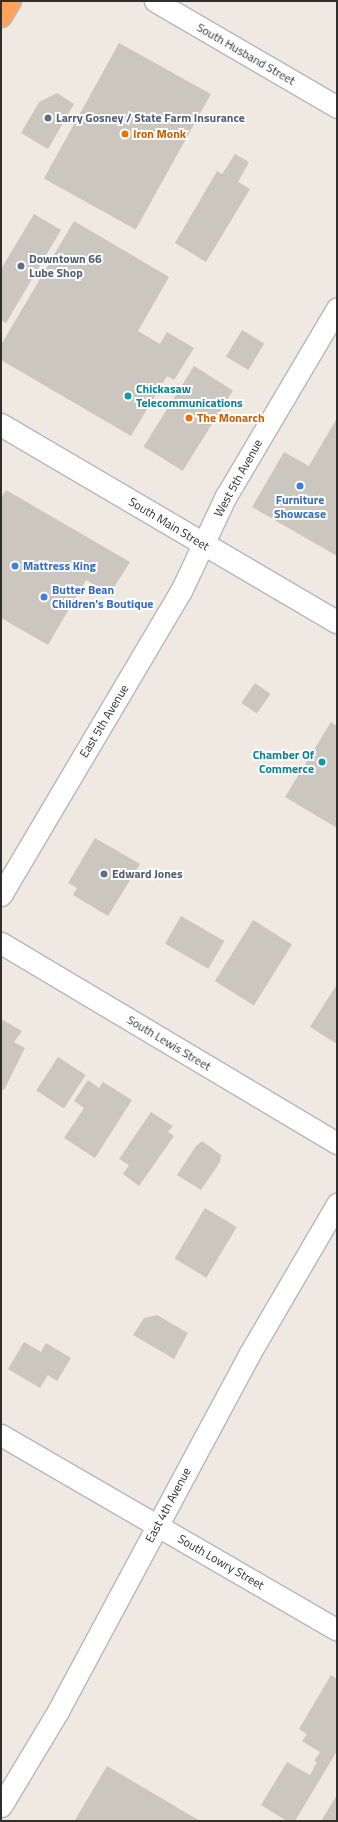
<!DOCTYPE html>
<html>
<head>
<meta charset="utf-8">
<style>
	body { margin:0 }
	#map { position:relative; width:338px; height:1822px; overflow:hidden; background:#efe9e1; font-family:"Titillium Web",sans-serif }
	div>[style] { position:absolute }
	.building>* { inset:0; background:#cbc7bf; transform-origin:0 0 }
	.roads { filter:drop-shadow(1px 0 #b4b7c1) drop-shadow(-1px 0 #b4b7c1) drop-shadow(0 1px #b4b7c1) drop-shadow(0 -1px #b4b7c1) }
	.street>* { height:21px; margin:-10.5px; padding:0 10.5px; transform-origin:10.5px; border-radius:10.5px; background:#fff }
	.secondary>* { height:22px; margin:-11px; padding:0 11px; transform-origin:11px; border-radius:11px; background:#fff }
	.highway>* { height:22px; margin:-11px; padding:0 11px; transform-origin:11px; border-radius:11px; background:#ffa35c }
	.dots>* { width:11px; height:11px; translate:-50% -50%; box-sizing:border-box; border:2px solid #fff; border-radius:50% }
	span { translate:-50% -50%; white-space:nowrap; text-align:center; line-height:1.15; -webkit-text-stroke:4px #fff; paint-order:stroke }
	.street-label { font-size:12px; color:#2e2e2e }
	.service-label { font-size:12px; color:#4e5e75; font-weight:700 }
	.left { translate:0 -50%; text-align:left }
	.food-label { font-size:12px; color:#c56008; font-weight:700 }
	.culture-label { font-size:12px; color:#0d838f; font-weight:700 }
	.right { translate:-100% -50%; text-align:right }
	.shop-label { font-size:12px; color:#366cbe; font-weight:700 }
	.frame { position:absolute; inset:0; border:2px solid #2e2e2e; pointer-events:none }
</style>
</head>
<body>
<div id="map">
	<div class="building">
		<i style="left:119px;top:43px;width:105px;height:155px;rotate:29deg"></i>
		<i style="clip-path:polygon(57px 93px,74px 104px,48px 149px,21px 133px,39px 102px)"></i>
		<i style="clip-path:polygon(235px 154px,249px 162px,238px 182px,250px 189px,206px 262px,175px 243px,217px 171px,222px 174px)"></i>
		<i style="clip-path:polygon(34px 214px,61px 230px,6px 323px,1px 320px,1px 269px)"></i>
		<i style="clip-path:polygon(74px 221px,169px 277px,138px 331px,160px 344px,167px 332px,194px 348px,174px 380px,167px 376px,131px 436px,1px 360px,1px 345px)"></i>
		<i style="left:242px;top:330px;width:26px;height:31px;rotate:31deg"></i>
		<i style="left:194px;top:366px;width:46px;height:95px;rotate:32deg"></i>
		<i style="clip-path:polygon(337px 418px,337px 556px,252px 507px,284px 452px,309px 466px)"></i>
		<i style="clip-path:polygon(6px 490px,130px 562px,110px 594px,86px 580px,48px 645px,1px 618px,1px 498px)"></i>
		<i style="left:255px;top:683px;width:19px;height:24px;rotate:35deg"></i>
		<i style="clip-path:polygon(331px 722px,337px 726px,337px 828px,285px 797px)"></i>
		<i style="clip-path:polygon(95px 838px,140px 864px,108px 916px,73px 895px,77px 888px,68px 883px)"></i>
		<i style="left:181px;top:916px;width:50px;height:32px;rotate:30deg"></i>
		<i style="left:253px;top:920px;width:46px;height:72px;rotate:32deg"></i>
		<i style="clip-path:polygon(337px 984px,337px 1044px,310px 1027px)"></i>
		<i style="clip-path:polygon(1px 1019px,22px 1031px,14px 1042px,25px 1048px,4px 1090px,1px 1089px)"></i>
		<i style="left:58px;top:1057px;width:33px;height:40px;rotate:33deg"></i>
		<i style="clip-path:polygon(88px 1080px,99px 1088px,103px 1082px,132px 1100px,95px 1158px,64px 1138px,84px 1108px,74px 1101px)"></i>
		<i style="clip-path:polygon(151px 1112px,173px 1126px,168px 1132px,174px 1136px,139px 1186px,123px 1174px,129px 1165px,119px 1159px)"></i>
		<i style="clip-path:polygon(202px 1141px,221px 1155px,220px 1162px,201px 1190px,177px 1175px,196px 1146px)"></i>
		<i style="left:205px;top:1208px;width:37px;height:59px;rotate:31deg"></i>
		<i style="clip-path:polygon(157px 1315px,188px 1333px,174px 1359px,133px 1335px,144px 1318px)"></i>
		<i style="clip-path:polygon(24px 1342px,41px 1352px,46px 1343px,71px 1358px,57px 1381px,48px 1375px,40px 1388px,8px 1369px)"></i>
		<i style="clip-path:polygon(331px 1675px,337px 1679px,337px 1751px,295px 1821px,287px 1821px,261px 1805px,287px 1762px,310px 1775px,317px 1762px,314px 1761px,320px 1752px,302px 1741px,307px 1734px,299px 1729px)"></i>
		<i style="clip-path:polygon(107px 1766px,200px 1821px,75px 1820px)"></i>
		<i style="clip-path:polygon(337px 1795px,337px 1821px,321px 1821px)"></i>
	</div>
	<div class="roads">
		<div class="street">
			<i style="left:155px;top:1px;width:211px;rotate:30.2deg"></i>
			<i style="left:1px;top:895px;width:353px;rotate:-59.4deg"></i>
			<i style="left:181px;top:591px;width:105px;rotate:-64.7deg"></i>
			<i style="left:226px;top:496px;width:218px;rotate:-59.4deg"></i>
			<i style="left:1px;top:943px;width:391px;rotate:30.8deg"></i>
			<i style="left:1px;top:1435px;width:388px;rotate:30.1deg"></i>
			<i style="left:1px;top:1806px;width:111px;rotate:-59deg"></i>
			<i style="left:58px;top:1711px;width:406px;rotate:-61.8deg"></i>
			<i style="left:250px;top:1353px;width:173px;rotate:-59.7deg"></i>
		</div>
		<div class="secondary">
			<i style="left:1px;top:425px;width:389px;rotate:30.4deg"></i>
		</div>
		<div class="highway">
			<i style="left:1px;top:16px;width:17px;rotate:-59deg"></i>
		</div>
	</div>
	<div class="dots">
		<i style="left:48px;top:118px;background:#5c6f8a"></i>
		<i style="left:125px;top:134px;background:#e8710a"></i>
		<i style="left:21px;top:266px;background:#5c6f8a"></i>
		<i style="left:128px;top:396px;background:#0f9aa8"></i>
		<i style="left:189px;top:418px;background:#e8710a"></i>
		<i style="left:300px;top:486px;background:#3f7fe0"></i>
		<i style="left:15px;top:566px;background:#3f7fe0"></i>
		<i style="left:44px;top:597px;background:#3f7fe0"></i>
		<i style="left:322px;top:762px;background:#0f9aa8"></i>
		<i style="left:104px;top:874px;background:#5c6f8a"></i>
	</div>
	<div class="street-label">
		<span style="left:246px;top:54px;rotate:30deg">South Husband Street</span>
		<span style="left:238px;top:478px;rotate:-61deg">West 5th Avenue</span>
		<span style="left:169px;top:524px;rotate:31deg">South Main Street</span>
		<span style="left:104px;top:721px;rotate:-59deg">East 5th Avenue</span>
		<span style="left:169px;top:1043px;rotate:31deg">South Lewis Street</span>
		<span style="left:168px;top:1505px;rotate:-62deg">East 4th Avenue</span>
		<span style="left:221px;top:1562px;rotate:30deg">South Lowry Street</span>
	</div>
	<div class="service-label">
		<span class="left" style="left:56px;top:118px">Larry Gosney / State Farm Insurance</span>
		<span class="left" style="left:29px;top:266px">Downtown 66<br>Lube Shop</span>
		<span class="left" style="left:112px;top:874px">Edward Jones</span>
	</div>
	<div class="food-label">
		<span class="left" style="left:133px;top:134px">Iron Monk</span>
		<span class="left" style="left:197px;top:418px">The Monarch</span>
	</div>
	<div class="culture-label">
		<span class="left" style="left:136px;top:396px">Chickasaw<br>Telecommunications</span>
		<span class="right" style="left:314px;top:762px">Chamber Of<br>Commerce</span>
	</div>
	<div class="shop-label">
		<span style="left:300px;top:507px">Furniture<br>Showcase</span>
		<span class="left" style="left:23px;top:566px">Mattress King</span>
		<span class="left" style="left:52px;top:597px">Butter Bean<br>Children's Boutique</span>
	</div>
	<div class="frame"></div>
</div>
</body>
</html>
